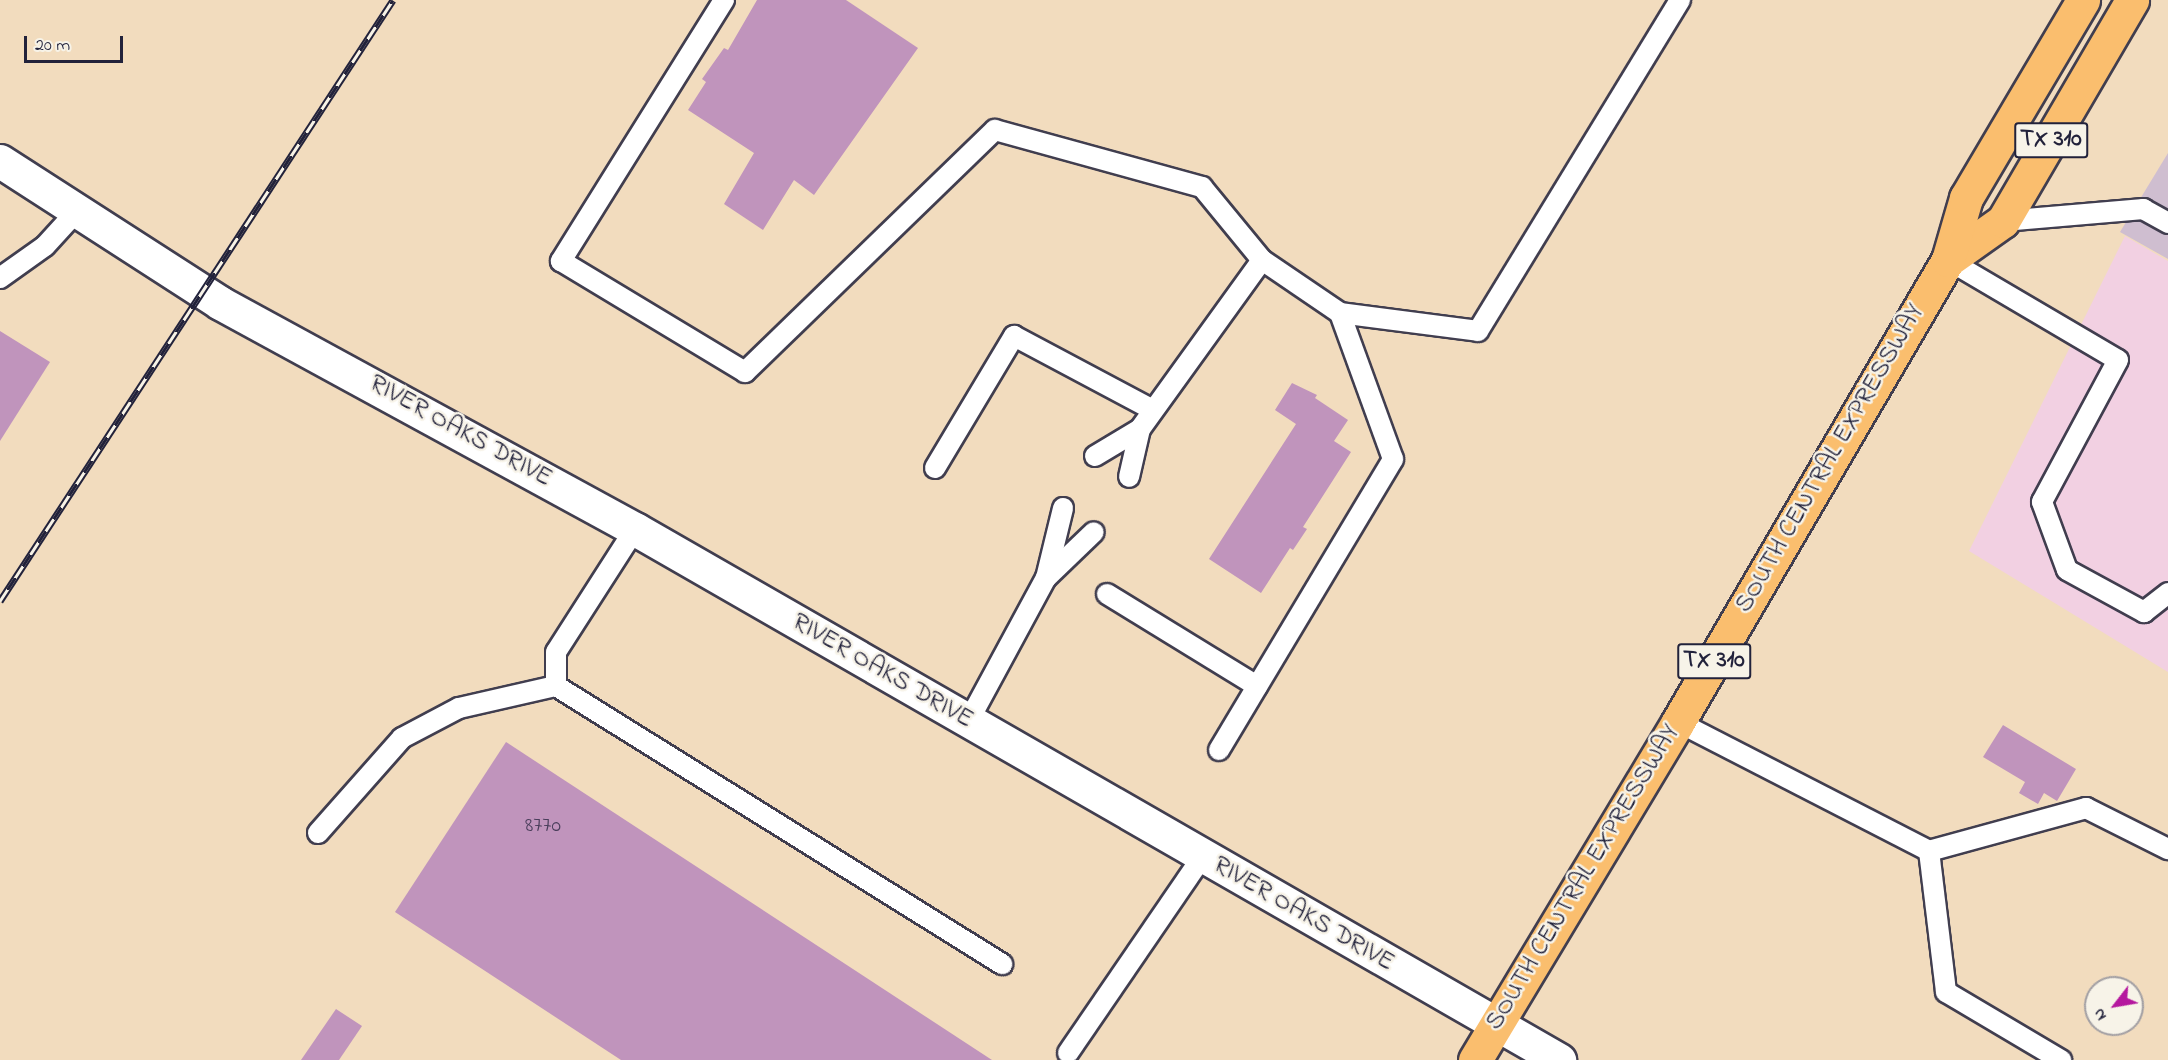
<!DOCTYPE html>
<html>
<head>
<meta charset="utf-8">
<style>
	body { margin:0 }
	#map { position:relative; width:2168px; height:1060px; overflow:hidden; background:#f2dcbe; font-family:"Indie Flower",sans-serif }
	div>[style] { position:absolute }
	.built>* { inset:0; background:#f2d0e2 }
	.industrial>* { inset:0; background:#cfbed0 }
	.building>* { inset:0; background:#c094bc }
	.roads { filter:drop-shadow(2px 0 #413e4f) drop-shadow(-2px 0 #413e4f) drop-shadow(0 2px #413e4f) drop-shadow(0 -2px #413e4f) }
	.service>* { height:20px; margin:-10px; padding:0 10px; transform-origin:10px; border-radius:10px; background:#fff }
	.minor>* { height:33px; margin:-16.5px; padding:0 16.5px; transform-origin:16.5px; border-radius:16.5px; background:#fff }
	.primary>* { height:33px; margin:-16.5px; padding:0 16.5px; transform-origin:16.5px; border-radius:16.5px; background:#fabe6e }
	.rail>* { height:7px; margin-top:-3.5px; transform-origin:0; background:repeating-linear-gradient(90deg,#f7f3e8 0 14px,#22223b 0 28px); box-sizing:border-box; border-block:2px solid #22223b }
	span { translate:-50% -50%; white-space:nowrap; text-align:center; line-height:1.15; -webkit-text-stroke:5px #f7f3e8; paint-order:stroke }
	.number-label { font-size:22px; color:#4a3e5b }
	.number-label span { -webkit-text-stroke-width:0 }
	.shield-label span { padding:2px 4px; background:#f7f3e8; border:2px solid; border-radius:4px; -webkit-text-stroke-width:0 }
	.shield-label { font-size:24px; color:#22223b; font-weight:700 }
	.street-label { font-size:26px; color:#22223b }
	.north { position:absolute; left:2084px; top:976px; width:60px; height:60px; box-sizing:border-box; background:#f7f3e8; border:2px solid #a29fa3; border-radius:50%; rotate:239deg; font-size:16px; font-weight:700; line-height:24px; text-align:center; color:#22223b }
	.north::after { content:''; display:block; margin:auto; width:21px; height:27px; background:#b5179e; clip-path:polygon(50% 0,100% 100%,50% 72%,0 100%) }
	.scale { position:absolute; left:24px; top:36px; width:99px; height:27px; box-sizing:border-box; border:3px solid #22223b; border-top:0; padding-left:8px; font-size:18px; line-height:21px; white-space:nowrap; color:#22223b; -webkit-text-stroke:4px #f7f3e8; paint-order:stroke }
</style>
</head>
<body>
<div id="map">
	<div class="built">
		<i style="clip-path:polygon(2125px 236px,2168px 261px,2168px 672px,1969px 551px)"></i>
	</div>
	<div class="industrial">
		<i style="clip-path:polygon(2168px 153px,2168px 259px,2120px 232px)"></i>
	</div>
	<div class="building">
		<i style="clip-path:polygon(757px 0,846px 0,918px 48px,814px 195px,794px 180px,763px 230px,724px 204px,754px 153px,688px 110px,706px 82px,702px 79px,724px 48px,728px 50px)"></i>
		<i style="clip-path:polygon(0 331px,50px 362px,0 441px)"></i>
		<i style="clip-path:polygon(1292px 383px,1317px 395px,1315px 398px,1348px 420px,1334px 441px,1351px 452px,1303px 527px,1307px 529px,1293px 550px,1290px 548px,1261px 593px,1209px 559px,1296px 424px,1275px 410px)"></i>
		<i style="clip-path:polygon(2003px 725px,2076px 769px,2057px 801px,2044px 793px,2038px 804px,2019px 793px,2025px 782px,1983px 757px)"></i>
		<i style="clip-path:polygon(506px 742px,992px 1060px,621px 1060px,395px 912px)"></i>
		<i style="clip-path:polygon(336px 1009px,362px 1026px,339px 1060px,301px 1060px)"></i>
	</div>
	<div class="roads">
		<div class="service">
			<i style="left:724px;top:0;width:308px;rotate:122deg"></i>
			<i style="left:561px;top:261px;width:215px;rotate:31.1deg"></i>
			<i style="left:745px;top:372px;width:348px;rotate:-44.1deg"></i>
			<i style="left:995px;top:130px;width:215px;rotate:15.4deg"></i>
			<i style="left:1202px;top:187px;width:94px;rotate:50.6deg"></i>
			<i style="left:1262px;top:260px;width:208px;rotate:125.8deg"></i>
			<i style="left:1140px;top:429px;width:49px;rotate:102.9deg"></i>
			<i style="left:2003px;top:221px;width:141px;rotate:-4.9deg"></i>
			<i style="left:2143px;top:209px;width:29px;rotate:29deg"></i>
			<i style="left:1948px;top:260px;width:197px;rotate:30.5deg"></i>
			<i style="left:2118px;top:360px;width:161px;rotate:118.2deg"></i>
			<i style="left:2042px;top:502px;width:72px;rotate:69.8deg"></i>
			<i style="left:2067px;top:570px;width:88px;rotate:28.6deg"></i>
			<i style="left:2144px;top:612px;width:31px;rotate:-38deg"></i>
			<i style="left:0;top:278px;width:55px;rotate:-35.4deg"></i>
			<i style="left:45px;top:246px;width:47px;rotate:-47.6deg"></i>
			<i style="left:1340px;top:313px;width:139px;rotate:7.4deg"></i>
			<i style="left:1478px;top:331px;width:388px;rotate:-58.6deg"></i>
			<i style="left:1095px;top:456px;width:52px;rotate:-31deg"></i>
			<i style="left:935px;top:468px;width:154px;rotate:-59.1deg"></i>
			<i style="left:1014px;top:336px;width:157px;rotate:28deg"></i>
			<i style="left:635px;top:529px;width:146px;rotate:122.7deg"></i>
			<i style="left:556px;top:652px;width:34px;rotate:90deg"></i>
			<i style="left:556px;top:686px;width:526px;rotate:31.94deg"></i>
			<i style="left:1046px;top:578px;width:72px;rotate:-76.3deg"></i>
			<i style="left:1107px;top:594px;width:176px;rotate:31.5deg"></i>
			<i style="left:968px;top:722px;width:164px;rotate:-61.6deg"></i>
			<i style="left:1046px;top:578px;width:66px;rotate:-43.8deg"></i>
			<i style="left:1678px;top:722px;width:282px;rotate:27.2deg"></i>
			<i style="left:1929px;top:851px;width:163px;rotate:-15.3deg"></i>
			<i style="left:2086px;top:808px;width:92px;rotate:26.6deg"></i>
			<i style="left:1219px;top:750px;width:339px;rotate:-59.1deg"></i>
			<i style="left:1393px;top:459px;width:155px;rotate:-110deg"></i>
			<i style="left:1340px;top:313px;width:94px;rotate:-145.8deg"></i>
			<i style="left:318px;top:833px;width:127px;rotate:-48.5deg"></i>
			<i style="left:402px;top:738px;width:64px;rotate:-27.8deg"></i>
			<i style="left:459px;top:708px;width:99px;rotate:-12.8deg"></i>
			<i style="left:1929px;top:851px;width:142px;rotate:83.1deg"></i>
			<i style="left:1946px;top:992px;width:134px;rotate:30.6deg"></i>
			<i style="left:1068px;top:1053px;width:237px;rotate:-55.6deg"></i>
		</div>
		<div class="minor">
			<i style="left:0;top:161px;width:262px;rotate:32.8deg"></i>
			<i style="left:220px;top:303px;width:473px;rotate:28.6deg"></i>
			<i style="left:635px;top:529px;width:1066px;rotate:29.88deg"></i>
		</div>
		<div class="primary">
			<i style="left:1948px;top:260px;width:67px;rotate:-35.3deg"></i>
			<i style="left:2003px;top:221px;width:256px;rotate:-59.7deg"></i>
			<i style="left:1475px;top:1060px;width:394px;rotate:-59deg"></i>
			<i style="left:1678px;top:722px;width:535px;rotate:-59.7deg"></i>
			<i style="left:1948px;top:260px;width:65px;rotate:-73.8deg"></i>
			<i style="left:1966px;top:198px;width:230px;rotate:-59.4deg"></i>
		</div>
	</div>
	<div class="rail">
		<i style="left:0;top:601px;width:718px;rotate:-56.82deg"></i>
	</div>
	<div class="number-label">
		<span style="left:543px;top:827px">8770</span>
	</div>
	<div class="shield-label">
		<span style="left:2051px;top:140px">TX 310</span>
		<span style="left:1714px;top:661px">TX 310</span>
	</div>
	<div class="street-label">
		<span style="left:460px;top:432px;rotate:29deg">RIVER OAKS DRIVE</span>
		<span style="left:1831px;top:459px;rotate:-60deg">SOUTH CENTRAL EXPRESSWAY</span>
		<span style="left:882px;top:672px;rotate:30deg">RIVER OAKS DRIVE</span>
		<span style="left:1584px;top:878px;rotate:-59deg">SOUTH CENTRAL EXPRESSWAY</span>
		<span style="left:1303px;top:915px;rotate:30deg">RIVER OAKS DRIVE</span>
	</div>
	<div class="north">N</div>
	<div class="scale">20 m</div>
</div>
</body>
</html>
